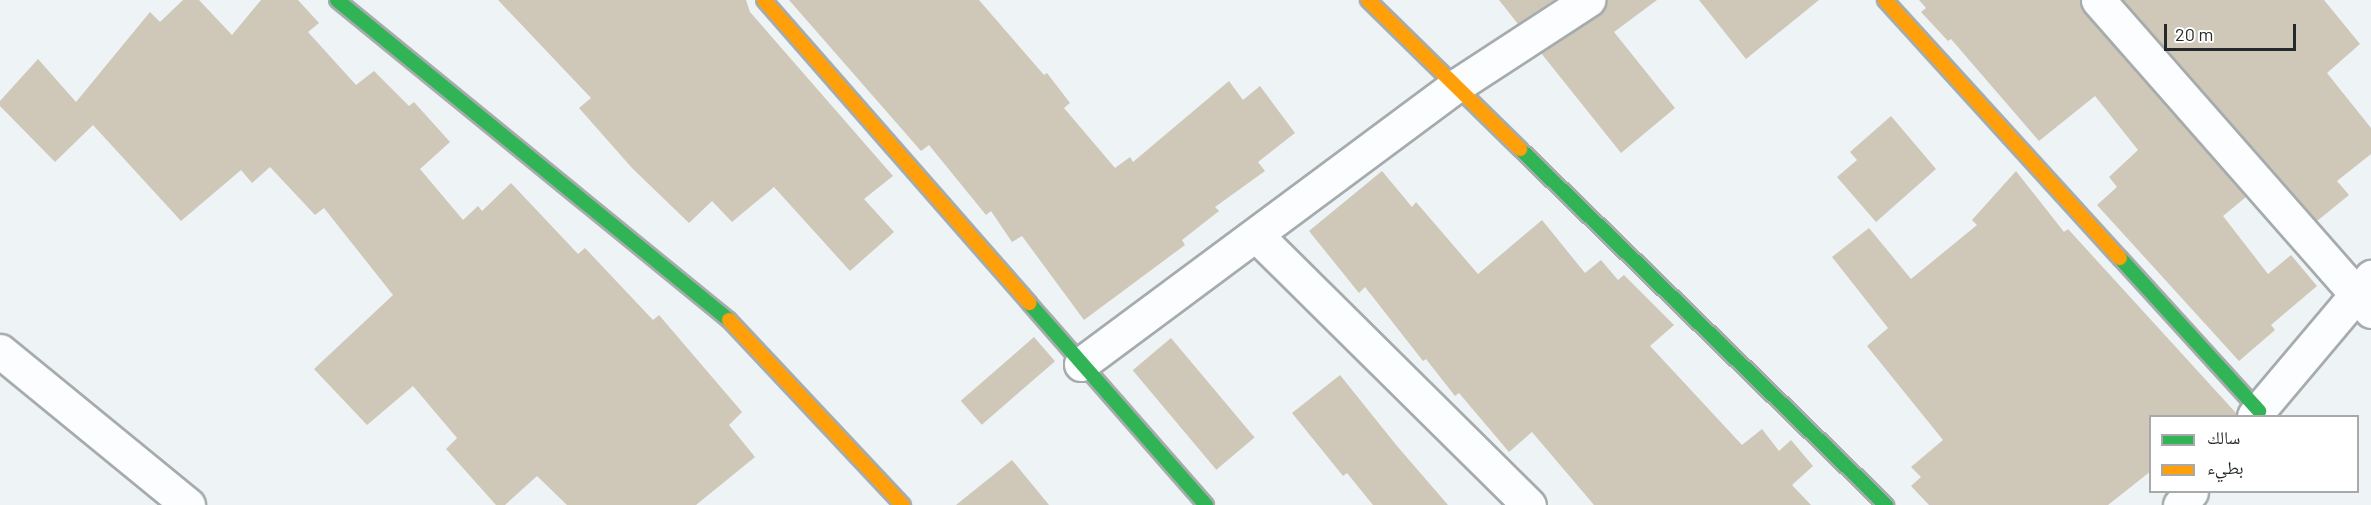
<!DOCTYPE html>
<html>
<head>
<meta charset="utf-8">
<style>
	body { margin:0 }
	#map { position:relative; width:2371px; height:505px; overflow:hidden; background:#eef4f6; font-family:Barlow,"Noto Naskh Arabic",sans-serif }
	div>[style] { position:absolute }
	.building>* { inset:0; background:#cfc7b7; transform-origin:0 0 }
	.roads { filter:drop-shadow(2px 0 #a6abac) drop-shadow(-2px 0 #a6abac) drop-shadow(0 2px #a6abac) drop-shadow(0 -2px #a6abac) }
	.street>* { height:33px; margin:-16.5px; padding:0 16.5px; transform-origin:16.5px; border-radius:16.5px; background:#fcfdfe }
	.fast>* { height:14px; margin:-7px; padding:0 7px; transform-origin:7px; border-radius:7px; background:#30b455 }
	.slow>* { height:14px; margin:-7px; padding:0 7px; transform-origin:7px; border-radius:7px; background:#ff9f0a }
	span { translate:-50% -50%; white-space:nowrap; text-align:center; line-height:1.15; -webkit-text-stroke:5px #fff; paint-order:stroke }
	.legend { position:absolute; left:2149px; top:415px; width:210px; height:78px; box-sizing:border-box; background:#fff; border:2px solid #a8a9aa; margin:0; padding:8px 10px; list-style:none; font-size:18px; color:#25292b }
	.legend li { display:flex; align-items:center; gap:12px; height:30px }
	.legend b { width:30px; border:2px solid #a8a9aa }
	.scale { position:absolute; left:2164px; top:24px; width:132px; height:27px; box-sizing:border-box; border:3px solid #25292b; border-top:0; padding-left:8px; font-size:18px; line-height:21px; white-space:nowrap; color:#25292b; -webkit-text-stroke:4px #fff; paint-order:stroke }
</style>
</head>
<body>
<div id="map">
	<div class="building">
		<i style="clip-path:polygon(183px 0,199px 0,232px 35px,261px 0,298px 0,319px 23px,308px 32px,356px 85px,374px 71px,409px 106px,414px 102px,450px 142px,420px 169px,463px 220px,478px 206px,482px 211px,511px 183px,578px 254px,585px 248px,653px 320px,659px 315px,742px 412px,729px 425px,755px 457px,696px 505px,567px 505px,537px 476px,505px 505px,496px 505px,446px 449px,457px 438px,413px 386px,367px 425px,314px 369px,393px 295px,324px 208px,315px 215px,270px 167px,252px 183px,241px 170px,181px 221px,93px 125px,55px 162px,0 106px,0 101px,38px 59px,76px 102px,150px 12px,160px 22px)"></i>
		<i style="clip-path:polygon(498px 0,746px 0,750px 12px,893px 176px,864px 199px,894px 232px,850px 271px,774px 187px,732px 222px,712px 201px,689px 223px,632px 168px,579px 108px,591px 98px)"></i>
		<i style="clip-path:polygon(789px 0,979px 0,1044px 75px,1047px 73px,1070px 103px,1064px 108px,1115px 168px,1130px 157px,1133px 162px,1229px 81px,1243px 100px,1260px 86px,1295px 133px,1258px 162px,1265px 171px,1215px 207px,1219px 211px,1182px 240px,1185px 245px,1084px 320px,1022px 236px,1012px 242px,991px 211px,986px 215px,929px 145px,921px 151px)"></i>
		<i style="clip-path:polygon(1499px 0,1554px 0,1518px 24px)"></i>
		<i style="clip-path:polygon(1607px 0,1657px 0,1614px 32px,1675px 108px,1621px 153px,1541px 53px,1598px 16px)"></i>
		<i style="clip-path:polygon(1699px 0,1819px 0,1746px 59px)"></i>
		<i style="clip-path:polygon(1919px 0,2080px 0,2084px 12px,2246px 197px,2223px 216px,2268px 274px,2291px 255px,2317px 286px,2271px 325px,2275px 330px,2239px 361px,2097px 205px,2117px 187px,2109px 177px,2138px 150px,2095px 96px,2039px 141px,1951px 39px,1948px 41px,1921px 12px,1926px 8px)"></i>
		<i style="clip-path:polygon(2123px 0,2324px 0,2360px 44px,2327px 73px,2371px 128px,2371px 154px,2337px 181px,2349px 195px,2317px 221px)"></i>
		<i style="clip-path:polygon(1891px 116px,1936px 169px,1876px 222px,1837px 177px,1857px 160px,1850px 152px)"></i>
		<i style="clip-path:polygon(1382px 171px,1412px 207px,1416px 202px,1478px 274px,1542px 220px,1585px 273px,1601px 260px,1618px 280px,1624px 275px,1674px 325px,1650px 346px,1742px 445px,1762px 429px,1779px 451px,1791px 440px,1813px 466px,1792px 485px,1811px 505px,1594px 505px,1532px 432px,1509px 452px,1459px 393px,1455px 396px,1426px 359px,1423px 361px,1365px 287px,1359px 293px,1309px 231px)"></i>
		<i style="clip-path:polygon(2016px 171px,2064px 232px,2068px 229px,2236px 413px,2236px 417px,2151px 417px,2151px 471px,2108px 505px,1929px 505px,1911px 486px,1921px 477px,1911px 467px,1943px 440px,1867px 346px,1888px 328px,1832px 257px,1869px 228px,1911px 279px,1977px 225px,1972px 220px)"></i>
		<i style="left:1034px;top:337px;width:32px;height:97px;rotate:49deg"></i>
		<i style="left:1171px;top:338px;width:130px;height:50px;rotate:50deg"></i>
		<i style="clip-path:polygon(1340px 375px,1397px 446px,1448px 505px,1373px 505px,1347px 473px,1343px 476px,1292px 413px)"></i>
		<i style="clip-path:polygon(1012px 460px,1049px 505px,956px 505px)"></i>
	</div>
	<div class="roads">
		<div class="street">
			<i style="left:2098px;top:0;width:414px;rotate:48.7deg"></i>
			<i style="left:1256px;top:235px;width:384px;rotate:44.7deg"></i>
			<i style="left:0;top:351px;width:243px;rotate:39.3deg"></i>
			<i style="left:1081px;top:364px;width:467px;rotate:-36.6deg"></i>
			<i style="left:1456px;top:86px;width:158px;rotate:-33.1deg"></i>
			<i style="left:2254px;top:416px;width:182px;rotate:-49.9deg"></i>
			<i style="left:2180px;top:505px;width:17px;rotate:-50deg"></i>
		</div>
		<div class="fast">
			<i style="left:337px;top:0;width:506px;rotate:39.23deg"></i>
			<i style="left:1520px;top:149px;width:511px;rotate:44.21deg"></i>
			<i style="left:2120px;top:258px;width:207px;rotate:47.7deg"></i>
			<i style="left:1029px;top:303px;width:269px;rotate:48.8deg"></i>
		</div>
		<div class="slow">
			<i style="left:764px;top:0;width:403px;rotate:48.8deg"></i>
			<i style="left:1368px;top:0;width:213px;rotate:44.4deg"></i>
			<i style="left:1885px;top:0;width:349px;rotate:47.7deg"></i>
			<i style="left:729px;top:320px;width:254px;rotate:46.8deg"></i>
		</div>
	</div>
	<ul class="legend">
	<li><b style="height:8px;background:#30b455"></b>سالك</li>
	<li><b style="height:8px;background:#ff9f0a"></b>بطيء</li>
	</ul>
	<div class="scale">20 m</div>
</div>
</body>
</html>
